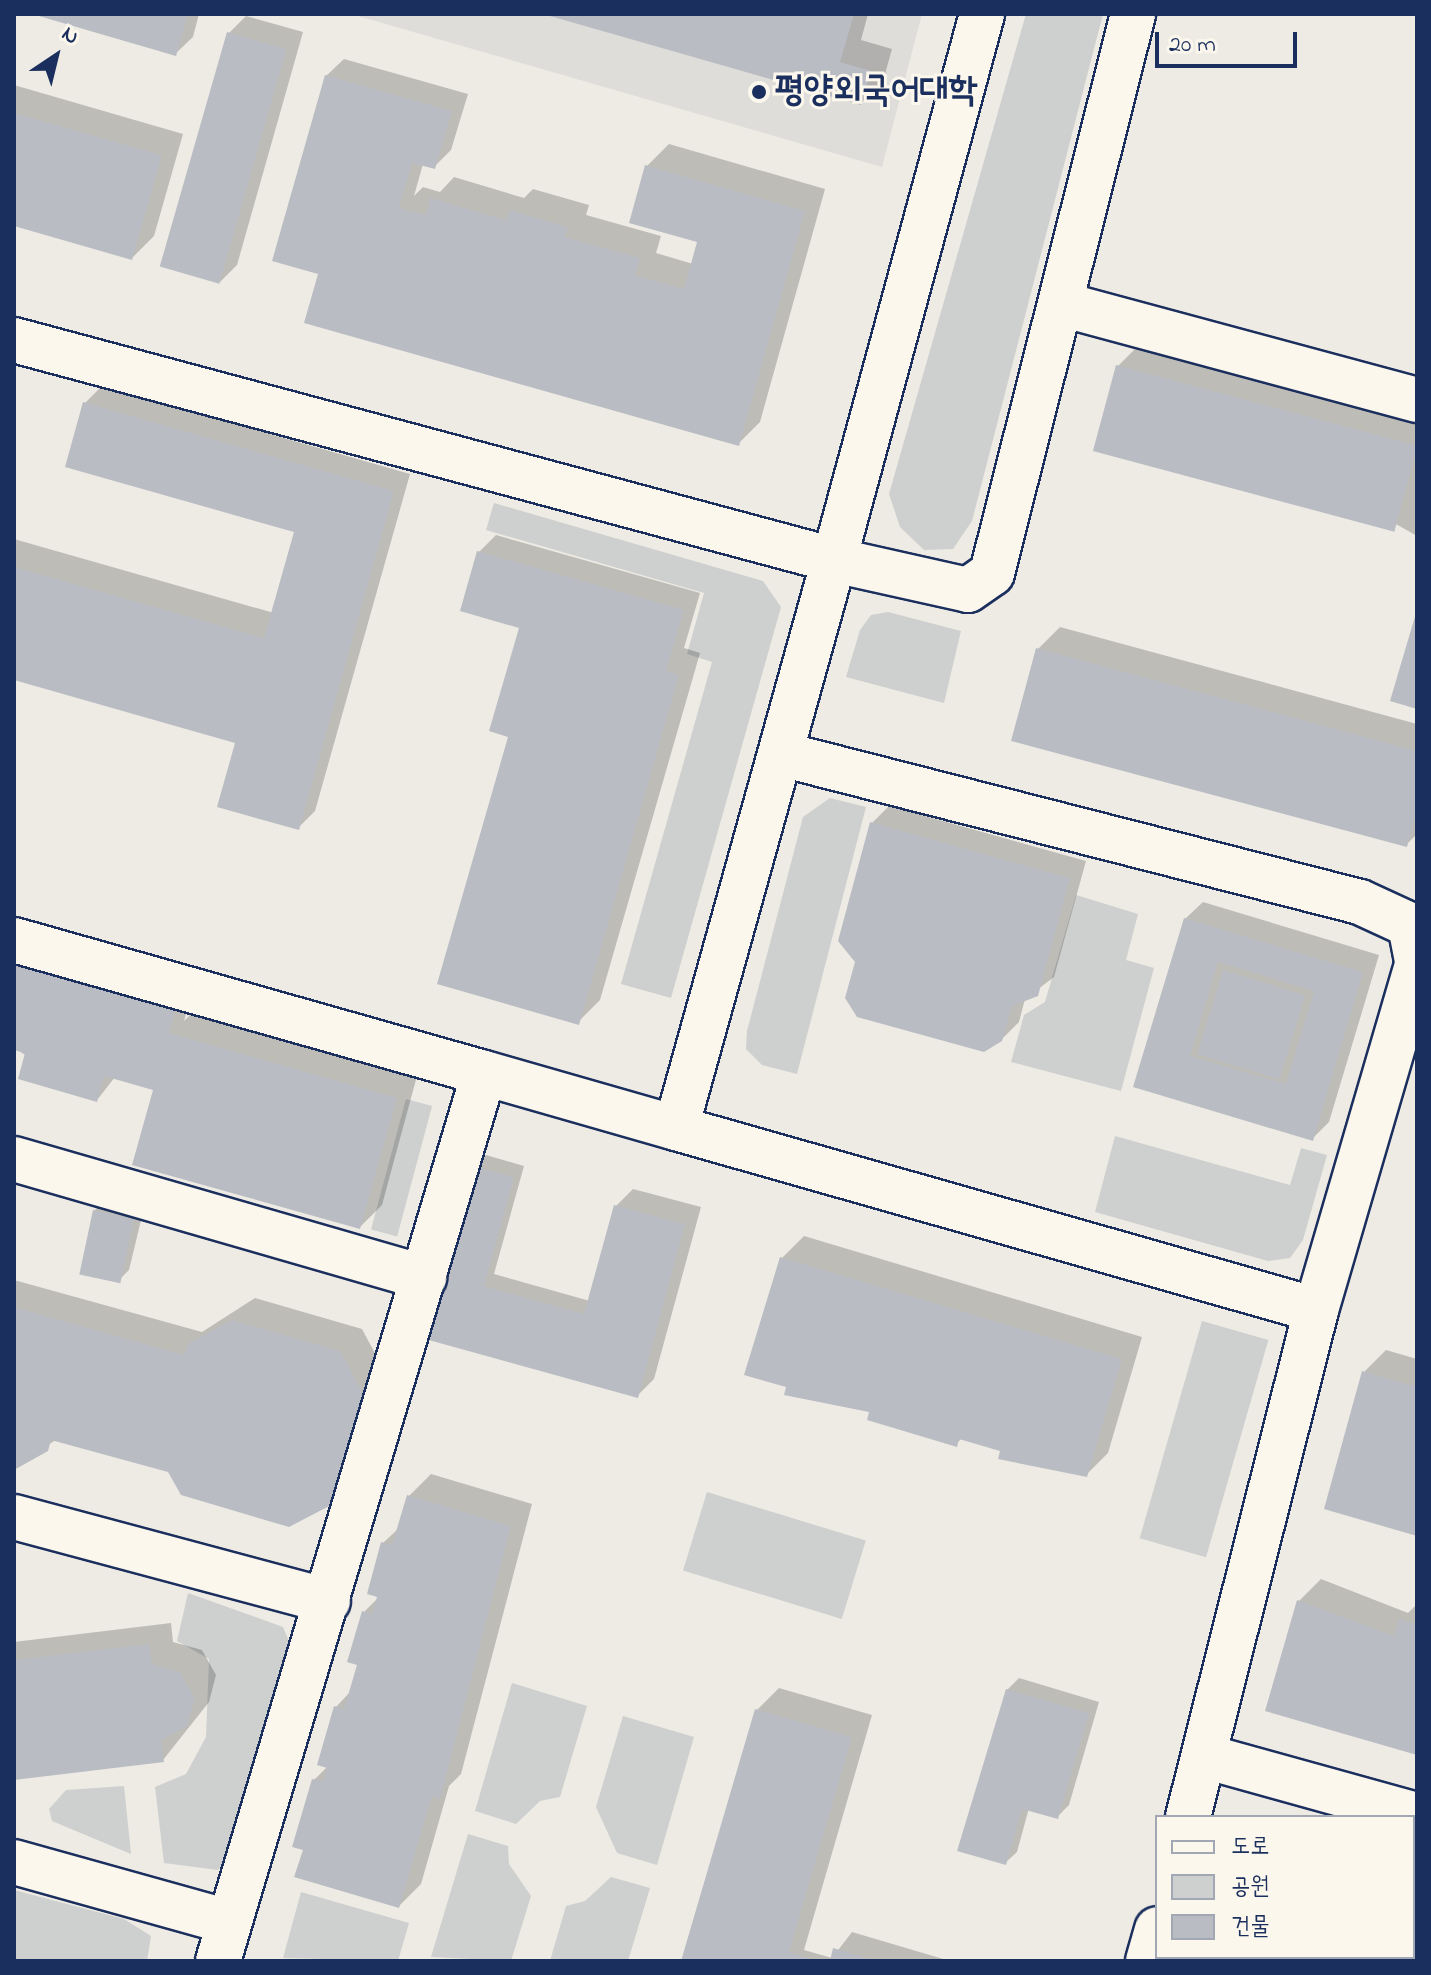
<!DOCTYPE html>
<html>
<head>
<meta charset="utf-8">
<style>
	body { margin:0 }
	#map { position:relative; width:1431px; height:1975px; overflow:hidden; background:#eeebe4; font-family:"Indie Flower","Poor Story",sans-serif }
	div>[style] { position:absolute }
	.built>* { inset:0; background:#deddda }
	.green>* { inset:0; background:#cecfcf; transform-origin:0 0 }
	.shadow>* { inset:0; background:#0003 }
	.building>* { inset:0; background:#b9bcc3; transform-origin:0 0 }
	.roads { filter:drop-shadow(2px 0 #1b2f5e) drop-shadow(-2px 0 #1b2f5e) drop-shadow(0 2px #1b2f5e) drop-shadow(0 -2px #1b2f5e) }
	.minor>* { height:44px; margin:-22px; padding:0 22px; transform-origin:22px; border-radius:22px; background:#fbf7ec }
	.dots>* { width:22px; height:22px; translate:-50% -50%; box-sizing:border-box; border:4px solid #fbf7ec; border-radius:50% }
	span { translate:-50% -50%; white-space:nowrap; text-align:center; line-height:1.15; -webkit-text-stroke:6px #fbf7ec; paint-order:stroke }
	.poi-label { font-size:36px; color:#1b2f5e; font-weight:700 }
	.left { translate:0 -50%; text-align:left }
	.frame { position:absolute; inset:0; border:16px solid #1b2f5e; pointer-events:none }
	.legend { position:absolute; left:1155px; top:1815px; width:260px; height:144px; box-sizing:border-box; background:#fbf7ec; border:2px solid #a1a7b3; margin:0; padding:10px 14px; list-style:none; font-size:24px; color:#1b2f5e }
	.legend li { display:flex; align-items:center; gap:16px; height:40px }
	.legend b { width:40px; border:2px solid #a1a7b3 }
	.north { position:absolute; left:16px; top:16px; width:80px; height:80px; -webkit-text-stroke:6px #fbf7ec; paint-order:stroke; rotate:35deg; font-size:22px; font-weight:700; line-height:32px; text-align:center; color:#1b2f5e }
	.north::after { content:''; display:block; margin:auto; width:28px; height:36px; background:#1b2f5e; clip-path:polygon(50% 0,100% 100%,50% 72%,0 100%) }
	.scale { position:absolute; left:1155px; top:32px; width:142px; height:36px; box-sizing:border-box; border:4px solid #1b2f5e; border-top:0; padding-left:10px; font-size:24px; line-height:28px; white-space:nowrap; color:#1b2f5e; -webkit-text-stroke:6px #fbf7ec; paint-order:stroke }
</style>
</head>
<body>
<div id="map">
	<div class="built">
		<i style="clip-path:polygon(351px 14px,922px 14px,882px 167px)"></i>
	</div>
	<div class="green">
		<i style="clip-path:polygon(1026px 14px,1103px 14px,972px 521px,953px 549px,924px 550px,900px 527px,889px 494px)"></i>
		<i style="clip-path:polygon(494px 503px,763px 581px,781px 607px,671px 998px,621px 984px,712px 662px,687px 654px,704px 593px,486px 530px)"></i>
		<i style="clip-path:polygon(888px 612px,961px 631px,944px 703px,846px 677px,860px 630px,871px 615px)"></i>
		<i style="clip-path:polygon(830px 798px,866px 807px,797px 1074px,762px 1065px,746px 1049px,747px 1031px,803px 817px)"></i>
		<i style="clip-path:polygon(1076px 895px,1138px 914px,1126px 960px,1154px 968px,1121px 1091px,1011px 1062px,1024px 1015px,1045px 1002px)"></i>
		<i style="left:406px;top:1099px;width:27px;height:135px;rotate:15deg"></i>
		<i style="clip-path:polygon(1115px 1136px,1290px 1185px,1301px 1148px,1327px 1155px,1303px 1240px,1290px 1258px,1268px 1261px,1095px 1212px)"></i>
		<i style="left:1202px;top:1321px;width:69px;height:226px;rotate:16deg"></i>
		<i style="left:707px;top:1492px;width:166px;height:82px;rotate:17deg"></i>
		<i style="clip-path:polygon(188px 1593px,283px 1627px,293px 1651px,232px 1854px,218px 1870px,164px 1863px,155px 1787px,186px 1774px,206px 1737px,209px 1659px,177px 1641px)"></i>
		<i style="clip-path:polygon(512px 1683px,587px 1706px,560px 1797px,540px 1801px,516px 1824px,475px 1811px)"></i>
		<i style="clip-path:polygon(623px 1716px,694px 1737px,657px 1865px,617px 1853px,596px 1807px)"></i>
		<i style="clip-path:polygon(124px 1786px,131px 1854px,52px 1821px,49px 1809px,66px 1790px)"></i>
		<i style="clip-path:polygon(468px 1834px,508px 1846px,509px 1864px,531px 1896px,511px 1961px,431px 1957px)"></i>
		<i style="clip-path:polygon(611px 1877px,650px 1888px,628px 1961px,550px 1961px,566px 1906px,585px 1901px)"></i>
		<i style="clip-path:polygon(14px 1890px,124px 1919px,151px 1936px,147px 1961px,14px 1961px)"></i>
		<i style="clip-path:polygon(301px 1892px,409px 1923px,398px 1961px,283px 1958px)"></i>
		<i style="clip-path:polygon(1186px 1957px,1277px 1957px,1185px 1961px)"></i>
	</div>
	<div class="shadow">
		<i style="clip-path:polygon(36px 14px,199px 14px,193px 37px,175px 54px)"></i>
		<i style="clip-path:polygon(547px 14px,868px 14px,861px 40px,892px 49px,883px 81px,861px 103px)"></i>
		<i style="clip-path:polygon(246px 16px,303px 32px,237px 265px,220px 282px,229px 33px)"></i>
		<i style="clip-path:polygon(344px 59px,468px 94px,451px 150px,434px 167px,423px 164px,414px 196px,423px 187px,440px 192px,454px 177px,524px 198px,533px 189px,589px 205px,586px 215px,661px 236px,656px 253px,693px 264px,699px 241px,647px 166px,669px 144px,825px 189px,760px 422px,738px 444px,320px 273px,326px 76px)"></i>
		<i style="clip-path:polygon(14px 85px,183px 134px,154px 236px,132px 258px,14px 224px)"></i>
		<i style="clip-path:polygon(1140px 344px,1417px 419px,1417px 536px,1118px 366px)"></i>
		<i style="clip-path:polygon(102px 386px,410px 474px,315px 811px,298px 828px,237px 741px,14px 678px,14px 539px,274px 613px,297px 531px,85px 403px)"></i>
		<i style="clip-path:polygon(496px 535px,700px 593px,684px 648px,700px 653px,600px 1000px,578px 1022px,511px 735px,521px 629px,479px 552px)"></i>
		<i style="clip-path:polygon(1060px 627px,1417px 724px,1417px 834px,1406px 845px,1038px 649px)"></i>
		<i style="clip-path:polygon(889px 806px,1086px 861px,1054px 977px,1025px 999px,1019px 1022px,1001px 1040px,872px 823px)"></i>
		<i style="clip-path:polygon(1203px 902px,1379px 955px,1329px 1122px,1312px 1139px,1135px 1086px,1185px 919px)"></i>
		<i style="clip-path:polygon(194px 985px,184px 1021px,193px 1012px,417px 1076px,382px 1205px,360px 1227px,156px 1088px,115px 1077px,97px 1100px,14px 1048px)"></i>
		<i style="clip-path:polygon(486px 1155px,524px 1166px,494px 1274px,590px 1301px,616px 1206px,633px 1189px,701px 1207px,654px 1379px,637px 1396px,428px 1338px,474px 1167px)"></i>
		<i style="clip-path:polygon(106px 1199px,144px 1208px,129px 1270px,117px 1282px,94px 1211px)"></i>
		<i style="clip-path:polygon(804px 1236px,1142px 1337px,1108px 1453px,1086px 1475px,962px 1438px,956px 1444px,872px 1411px,782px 1258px)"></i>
		<i style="clip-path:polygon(14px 1280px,202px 1332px,255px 1298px,362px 1329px,386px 1374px,356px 1478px,169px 1470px,57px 1439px,14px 1468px)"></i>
		<i style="clip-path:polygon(1386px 1350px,1417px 1359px,1417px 1534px,1364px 1372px)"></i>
		<i style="clip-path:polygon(431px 1474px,532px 1504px,461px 1774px,449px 1786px,421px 1884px,399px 1906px,305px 1849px,314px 1780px,328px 1766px,336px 1707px,351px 1691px,360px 1664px,364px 1612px,380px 1596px,383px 1543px,400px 1527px,409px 1496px)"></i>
		<i style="clip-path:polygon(1321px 1579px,1408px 1613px,1417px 1604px,1417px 1753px,1299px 1601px)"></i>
		<i style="clip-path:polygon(171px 1623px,173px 1642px,202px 1650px,216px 1675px,209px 1702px,163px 1760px,14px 1778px,14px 1642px)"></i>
		<i style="clip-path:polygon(1019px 1678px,1099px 1702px,1069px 1805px,1057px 1817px,1029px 1808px,1017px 1852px,1005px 1863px,1007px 1690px)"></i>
		<i style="clip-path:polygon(779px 1688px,872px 1715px,804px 1950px,832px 1958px,852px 1932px,950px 1961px,683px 1961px,757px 1710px)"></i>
		<i style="clip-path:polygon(1413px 1922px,1417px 1961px,1283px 1961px,1413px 1957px)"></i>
	</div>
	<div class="building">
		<i style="clip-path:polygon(32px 14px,188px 14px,176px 56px)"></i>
		<i style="clip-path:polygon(543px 14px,854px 14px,840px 62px,871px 71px,861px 105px)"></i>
		<i style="left:227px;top:32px;width:62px;height:244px;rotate:16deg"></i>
		<i style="clip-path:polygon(325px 75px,452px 111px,435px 169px,412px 163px,399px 208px,426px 215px,430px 198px,506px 220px,509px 210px,568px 227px,565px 237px,640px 258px,635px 275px,684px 289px,697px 242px,629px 223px,645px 165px,805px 211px,739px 446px,304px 323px,318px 274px,272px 261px)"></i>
		<i style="clip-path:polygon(14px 113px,162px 155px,132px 260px,14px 226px)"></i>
		<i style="left:1116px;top:365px;width:312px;height:89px;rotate:15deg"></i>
		<i style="clip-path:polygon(83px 402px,394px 491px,299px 830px,217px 807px,235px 743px,14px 680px,14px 567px,264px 638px,294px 532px,65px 467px)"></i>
		<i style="clip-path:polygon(477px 551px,684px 610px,666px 671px,679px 675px,579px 1025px,437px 984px,508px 737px,489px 731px,519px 628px,460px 611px)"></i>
		<i style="clip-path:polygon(1416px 613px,1417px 613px,1417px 709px,1390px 701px)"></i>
		<i style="clip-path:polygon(1036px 648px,1417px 751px,1417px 808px,1407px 847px,1011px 741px)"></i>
		<i style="clip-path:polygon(870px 822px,1070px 878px,1038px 996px,1012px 1006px,1002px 1041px,984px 1052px,857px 1017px,845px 998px,855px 962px,838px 941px)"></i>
		<i style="clip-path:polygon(evenodd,1184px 918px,1363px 972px,1313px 1141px,1133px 1087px,1184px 918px,1218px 962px,1314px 991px,1286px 1084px,1190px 1056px,1218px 962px)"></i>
		<i style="clip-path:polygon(14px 956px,178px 1002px,169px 1033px,397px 1098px,360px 1229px,132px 1165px,153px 1090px,104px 1076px,97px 1102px,18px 1079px,25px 1053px,14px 1050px)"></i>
		<i style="left:1223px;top:970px;width:86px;height:88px;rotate:17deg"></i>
		<i style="clip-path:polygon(473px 1166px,514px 1177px,484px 1286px,584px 1314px,614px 1205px,685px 1224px,638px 1398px,425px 1339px)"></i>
		<i style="left:93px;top:1210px;width:42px;height:66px;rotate:12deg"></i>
		<i style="clip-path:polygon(780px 1257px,1122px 1359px,1087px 1477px,998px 1459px,1000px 1451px,959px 1439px,957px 1447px,867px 1420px,869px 1412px,784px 1395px,786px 1387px,744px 1375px)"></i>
		<i style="clip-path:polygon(14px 1307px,184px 1355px,188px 1344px,232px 1320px,340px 1351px,365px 1397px,335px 1503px,289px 1527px,181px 1495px,168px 1472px,51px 1440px,48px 1451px,14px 1470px)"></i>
		<i style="clip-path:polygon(1362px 1371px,1417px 1387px,1417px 1536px,1324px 1509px)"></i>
		<i style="clip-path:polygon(407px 1495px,511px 1526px,440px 1799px,432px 1796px,399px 1908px,294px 1877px,303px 1850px,292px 1847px,312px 1779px,323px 1781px,327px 1768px,317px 1765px,334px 1706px,344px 1709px,357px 1665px,347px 1662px,362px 1611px,372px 1614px,377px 1597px,367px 1594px,381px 1542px,392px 1545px)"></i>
		<i style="clip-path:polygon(1297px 1600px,1394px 1636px,1399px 1619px,1417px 1624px,1417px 1755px,1265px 1711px)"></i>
		<i style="clip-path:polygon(149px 1644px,152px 1664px,180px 1672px,195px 1698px,187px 1726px,161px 1741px,164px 1762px,14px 1780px,14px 1660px)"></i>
		<i style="clip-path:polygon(1006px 1689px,1089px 1713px,1058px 1819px,1022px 1809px,1006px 1865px,957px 1851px)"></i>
		<i style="clip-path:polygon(755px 1709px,852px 1737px,789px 1952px,816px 1961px,681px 1961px)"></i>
		<i style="clip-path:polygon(833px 1948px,873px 1960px,873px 1961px,830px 1961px)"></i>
		<i style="clip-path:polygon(1413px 1950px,1417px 1961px,1281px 1961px,1413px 1957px)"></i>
	</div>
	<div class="roads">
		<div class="minor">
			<i style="left:1061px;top:304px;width:369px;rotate:15.1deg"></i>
			<i style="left:14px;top:340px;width:849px;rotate:15.02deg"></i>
			<i style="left:834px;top:560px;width:566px;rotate:-74.83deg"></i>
			<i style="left:785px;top:755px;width:593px;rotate:14.34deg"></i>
			<i style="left:1360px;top:902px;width:55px;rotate:24.7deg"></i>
			<i style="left:1410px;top:925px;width:38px;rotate:79deg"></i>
			<i style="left:14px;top:940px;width:488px;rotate:15.8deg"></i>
			<i style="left:676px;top:1128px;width:665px;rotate:15.87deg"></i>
			<i style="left:14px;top:1159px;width:427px;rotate:16.1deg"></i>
			<i style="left:14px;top:1517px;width:325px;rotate:15deg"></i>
			<i style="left:1204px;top:1756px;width:221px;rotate:15.5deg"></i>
			<i style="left:1188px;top:1817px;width:523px;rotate:-75.83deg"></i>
			<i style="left:1316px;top:1310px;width:359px;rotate:-73.7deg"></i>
			<i style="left:14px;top:1862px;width:223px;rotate:15.6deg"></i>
			<i style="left:218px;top:1961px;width:927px;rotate:-73.32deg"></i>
			<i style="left:484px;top:1073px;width:200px;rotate:16deg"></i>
			<i style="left:676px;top:1128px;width:590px;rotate:-74.46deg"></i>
			<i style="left:834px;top:560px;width:137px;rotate:12.6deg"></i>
			<i style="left:968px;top:590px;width:29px;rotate:-35deg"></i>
			<i style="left:992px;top:573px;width:577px;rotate:-75.84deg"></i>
			<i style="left:1148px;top:1961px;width:33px;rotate:-74deg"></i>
		</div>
	</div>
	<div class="dots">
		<i style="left:759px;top:92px;background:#1b2f5e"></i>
	</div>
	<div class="poi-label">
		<span class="left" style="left:775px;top:92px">평양외국어대학</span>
	</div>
	<div class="frame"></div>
	<ul class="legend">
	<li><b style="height:10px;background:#fbf7ec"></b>도로</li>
	<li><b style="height:22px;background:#cecfcf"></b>공원</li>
	<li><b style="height:22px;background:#b9bcc3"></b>건물</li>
	</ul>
	<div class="north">N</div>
	<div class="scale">20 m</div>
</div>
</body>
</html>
